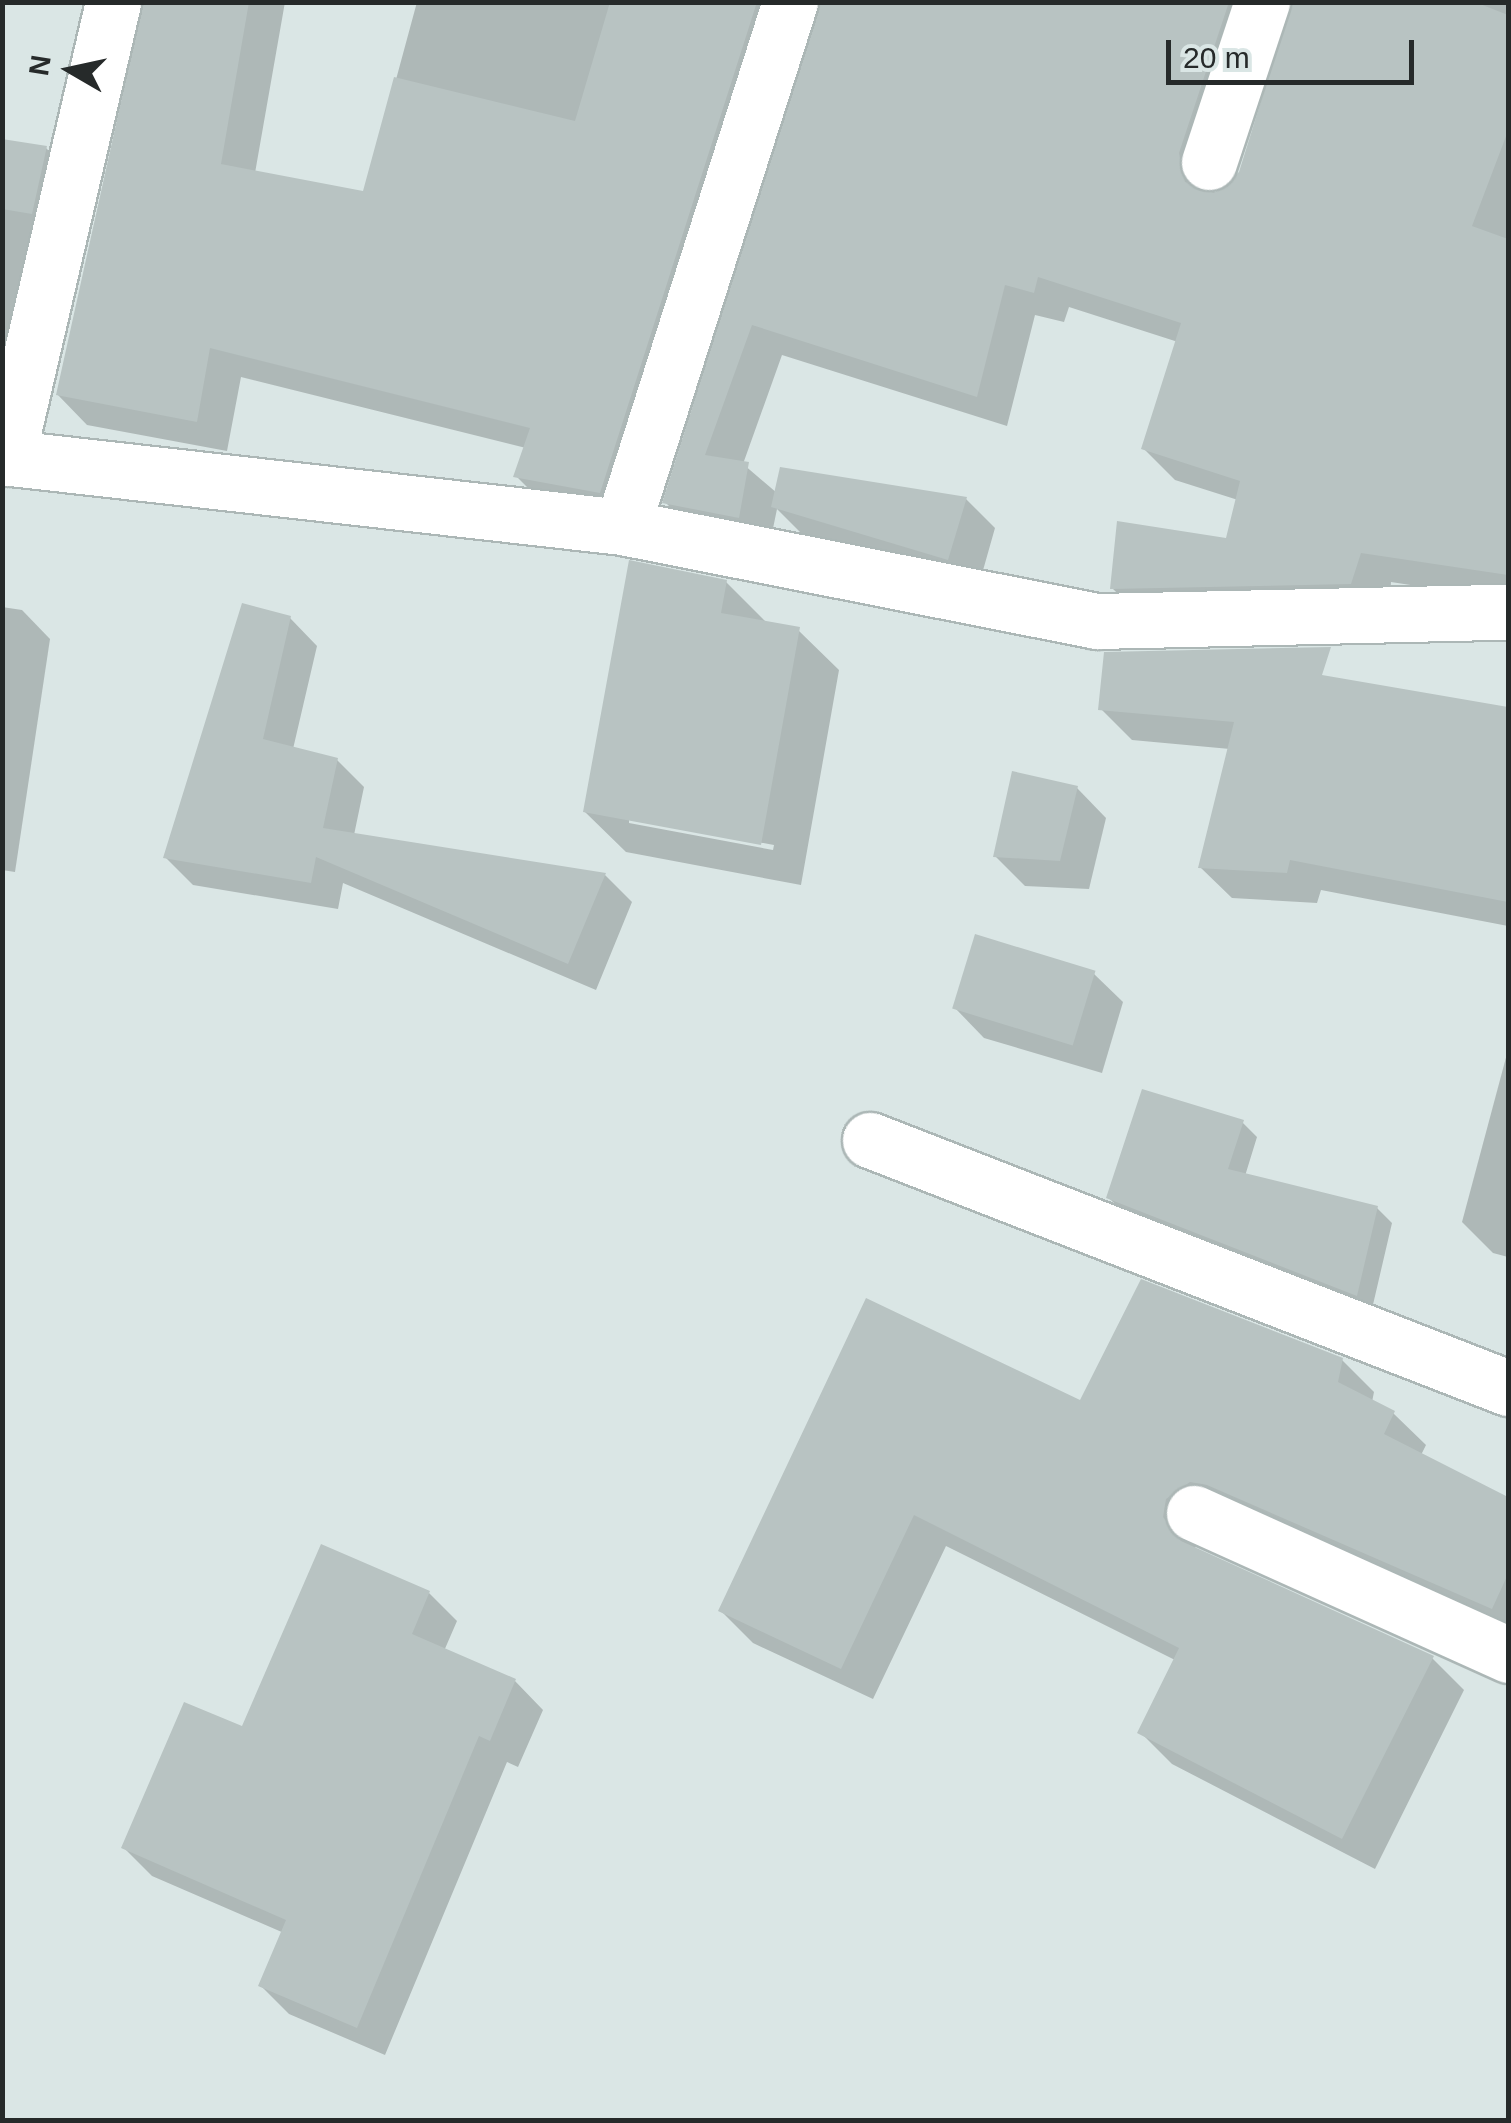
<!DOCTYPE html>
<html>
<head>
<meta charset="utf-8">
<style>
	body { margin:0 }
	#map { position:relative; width:1511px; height:2123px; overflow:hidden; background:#dae6e5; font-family:Arial,sans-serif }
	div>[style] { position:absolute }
	.shadow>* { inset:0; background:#0003 }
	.building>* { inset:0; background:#b8c3c2; transform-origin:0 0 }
	.roads { filter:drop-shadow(2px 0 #acb7b6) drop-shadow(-2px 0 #acb7b6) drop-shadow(0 2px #acb7b6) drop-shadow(0 -2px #acb7b6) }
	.minor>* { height:55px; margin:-27.5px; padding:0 27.5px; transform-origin:27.5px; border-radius:27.5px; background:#fff }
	span { translate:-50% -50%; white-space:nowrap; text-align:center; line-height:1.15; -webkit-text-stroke:8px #dae6e5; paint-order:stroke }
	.frame { position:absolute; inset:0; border:5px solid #262a2a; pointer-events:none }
	.north { position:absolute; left:20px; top:20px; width:100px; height:100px; -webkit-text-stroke:8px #dae6e5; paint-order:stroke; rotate:279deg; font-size:28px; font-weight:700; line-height:40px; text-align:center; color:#262a2a }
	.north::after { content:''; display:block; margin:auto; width:35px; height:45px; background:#262a2a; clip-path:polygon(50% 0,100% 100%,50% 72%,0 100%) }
	.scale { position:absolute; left:1166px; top:40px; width:248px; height:45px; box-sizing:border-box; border:5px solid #262a2a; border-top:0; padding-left:12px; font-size:30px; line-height:35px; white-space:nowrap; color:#262a2a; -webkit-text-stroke:8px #dae6e5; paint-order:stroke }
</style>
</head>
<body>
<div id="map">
	<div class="shadow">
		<i style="clip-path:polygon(145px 2px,285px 2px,255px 173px,365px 194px,417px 2px,813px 2px,631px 523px,547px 507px,516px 476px,526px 448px,241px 377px,227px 451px,87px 425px,57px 394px)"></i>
		<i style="clip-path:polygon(818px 2px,1285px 2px,1209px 185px,1217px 195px,1241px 173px,1290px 2px,1508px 2px,1508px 264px,1485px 333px,1508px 280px,1508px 600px,1391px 582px,1389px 614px,1144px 619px,1113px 589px,1228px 541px,1238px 500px,1175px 480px,1144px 449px,1178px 342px,1069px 307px,1064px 322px,1035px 315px,1007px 426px,782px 355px,743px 464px,777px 493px,966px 499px,995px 528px,978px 588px,804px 536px,777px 509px,769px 548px,696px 533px,665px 502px)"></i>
		<i style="clip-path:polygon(2px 142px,46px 148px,74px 177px,2px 434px)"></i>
		<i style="clip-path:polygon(evenodd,726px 582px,768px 624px,798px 630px,839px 670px,801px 885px,626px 852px,585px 812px,726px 582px,629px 818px,774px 845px,773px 850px,629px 823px,629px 818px)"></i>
		<i style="clip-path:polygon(2px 607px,22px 610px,50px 639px,15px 872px,2px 870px)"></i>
		<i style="clip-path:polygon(290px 618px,317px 646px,293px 749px,337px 760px,364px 787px,354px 835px,605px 875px,632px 902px,596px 990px,343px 883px,338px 909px,193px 885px,166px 858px)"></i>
		<i style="clip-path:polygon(1177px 653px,1508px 709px,1508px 926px,1321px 890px,1317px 903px,1232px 898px,1201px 868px,1230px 749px,1132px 740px,1101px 709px)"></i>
		<i style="clip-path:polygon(1077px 788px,1106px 818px,1089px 889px,1025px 886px,996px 857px)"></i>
		<i style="clip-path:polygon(1093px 973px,1123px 1002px,1102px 1073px,984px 1038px,955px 1008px)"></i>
		<i style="clip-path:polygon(1508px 1050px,1508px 1257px,1493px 1253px,1462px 1222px)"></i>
		<i style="clip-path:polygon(1242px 1122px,1257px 1137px,1245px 1176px,1377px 1208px,1392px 1223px,1372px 1309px,1124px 1213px,1109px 1198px)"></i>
		<i style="clip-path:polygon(1342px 1360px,1374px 1392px,1372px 1402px,1393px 1413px,1426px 1445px,1421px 1455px,1508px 1499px,1508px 1633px,1197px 1532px,1195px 1550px,1432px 1658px,1464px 1690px,1375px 1869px,1172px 1764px,1140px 1732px,1175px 1660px,946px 1546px,873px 1699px,753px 1643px,721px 1611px,1081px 1404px)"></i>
		<i style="clip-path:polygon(429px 1593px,457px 1621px,444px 1651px,515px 1681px,543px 1710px,518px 1767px,507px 1762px,385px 2055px,289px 2014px,261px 1986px,284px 1933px,152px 1876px,124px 1848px,243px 1729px)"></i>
	</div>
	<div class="building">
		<i style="clip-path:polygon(143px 2px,249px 2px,221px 164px,363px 191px,394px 77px,575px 121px,610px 2px,757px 2px,600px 493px,513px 477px,530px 428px,210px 348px,197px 422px,56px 395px)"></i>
		<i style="clip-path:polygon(820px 2px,1229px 2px,1179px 153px,1185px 182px,1214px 193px,1239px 172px,1292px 2px,1475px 2px,1508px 15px,1508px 131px,1472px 226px,1508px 239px,1508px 575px,1361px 553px,1351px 584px,1110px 589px,1117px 521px,1226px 538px,1240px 481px,1141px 449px,1181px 323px,1038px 277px,1034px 293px,1005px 285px,977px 397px,752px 325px,705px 455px,749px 462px,739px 518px,662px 503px)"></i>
		<i style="clip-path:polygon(2px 139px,47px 146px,32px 214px,2px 209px)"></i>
		<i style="clip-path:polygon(780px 467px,967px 497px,948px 560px,771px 507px)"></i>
		<i style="clip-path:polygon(629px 560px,727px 580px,721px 613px,800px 627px,761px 845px,583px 812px)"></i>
		<i style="clip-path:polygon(242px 603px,291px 616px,263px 739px,338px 758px,323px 828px,606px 873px,568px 964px,316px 857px,311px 883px,163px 858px)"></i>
		<i style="clip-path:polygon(1331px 647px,1322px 675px,1508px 707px,1508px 902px,1290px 860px,1287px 873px,1198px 868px,1234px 722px,1098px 710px,1104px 652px)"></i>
		<i style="clip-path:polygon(1012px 771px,1078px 786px,1060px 861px,993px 857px)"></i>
		<i style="left:975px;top:934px;width:126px;height:78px;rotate:17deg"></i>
		<i style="clip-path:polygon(1142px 1089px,1244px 1120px,1228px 1169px,1378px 1206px,1357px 1296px,1106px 1198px)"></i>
		<i style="clip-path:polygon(1141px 1279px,1343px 1358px,1338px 1382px,1395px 1411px,1384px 1434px,1508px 1497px,1508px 1574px,1492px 1609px,1207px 1485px,1190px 1482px,1166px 1499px,1163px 1517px,1181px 1541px,1434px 1656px,1342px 1839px,1137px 1733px,1179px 1648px,914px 1515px,841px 1669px,718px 1611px,866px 1298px,1080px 1400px)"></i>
		<i style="clip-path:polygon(321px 1544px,430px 1591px,412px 1634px,516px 1679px,490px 1741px,479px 1736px,357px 2028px,258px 1986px,286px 1920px,121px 1848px,184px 1702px,242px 1726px)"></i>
	</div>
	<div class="roads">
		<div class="minor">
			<i style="left:1209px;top:162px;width:169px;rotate:-71.7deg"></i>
			<i style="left:2px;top:457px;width:624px;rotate:6.44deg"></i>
			<i style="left:622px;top:527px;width:484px;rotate:11.2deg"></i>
			<i style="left:1097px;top:621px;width:411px;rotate:-1.3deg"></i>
			<i style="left:7px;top:458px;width:468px;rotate:-76.9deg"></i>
			<i style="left:622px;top:527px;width:551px;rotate:-72.26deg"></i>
			<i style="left:870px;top:1140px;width:685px;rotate:21.24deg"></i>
			<i style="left:1194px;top:1513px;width:345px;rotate:24.3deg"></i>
		</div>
	</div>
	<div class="frame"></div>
	<div class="north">N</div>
	<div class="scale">20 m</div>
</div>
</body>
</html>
